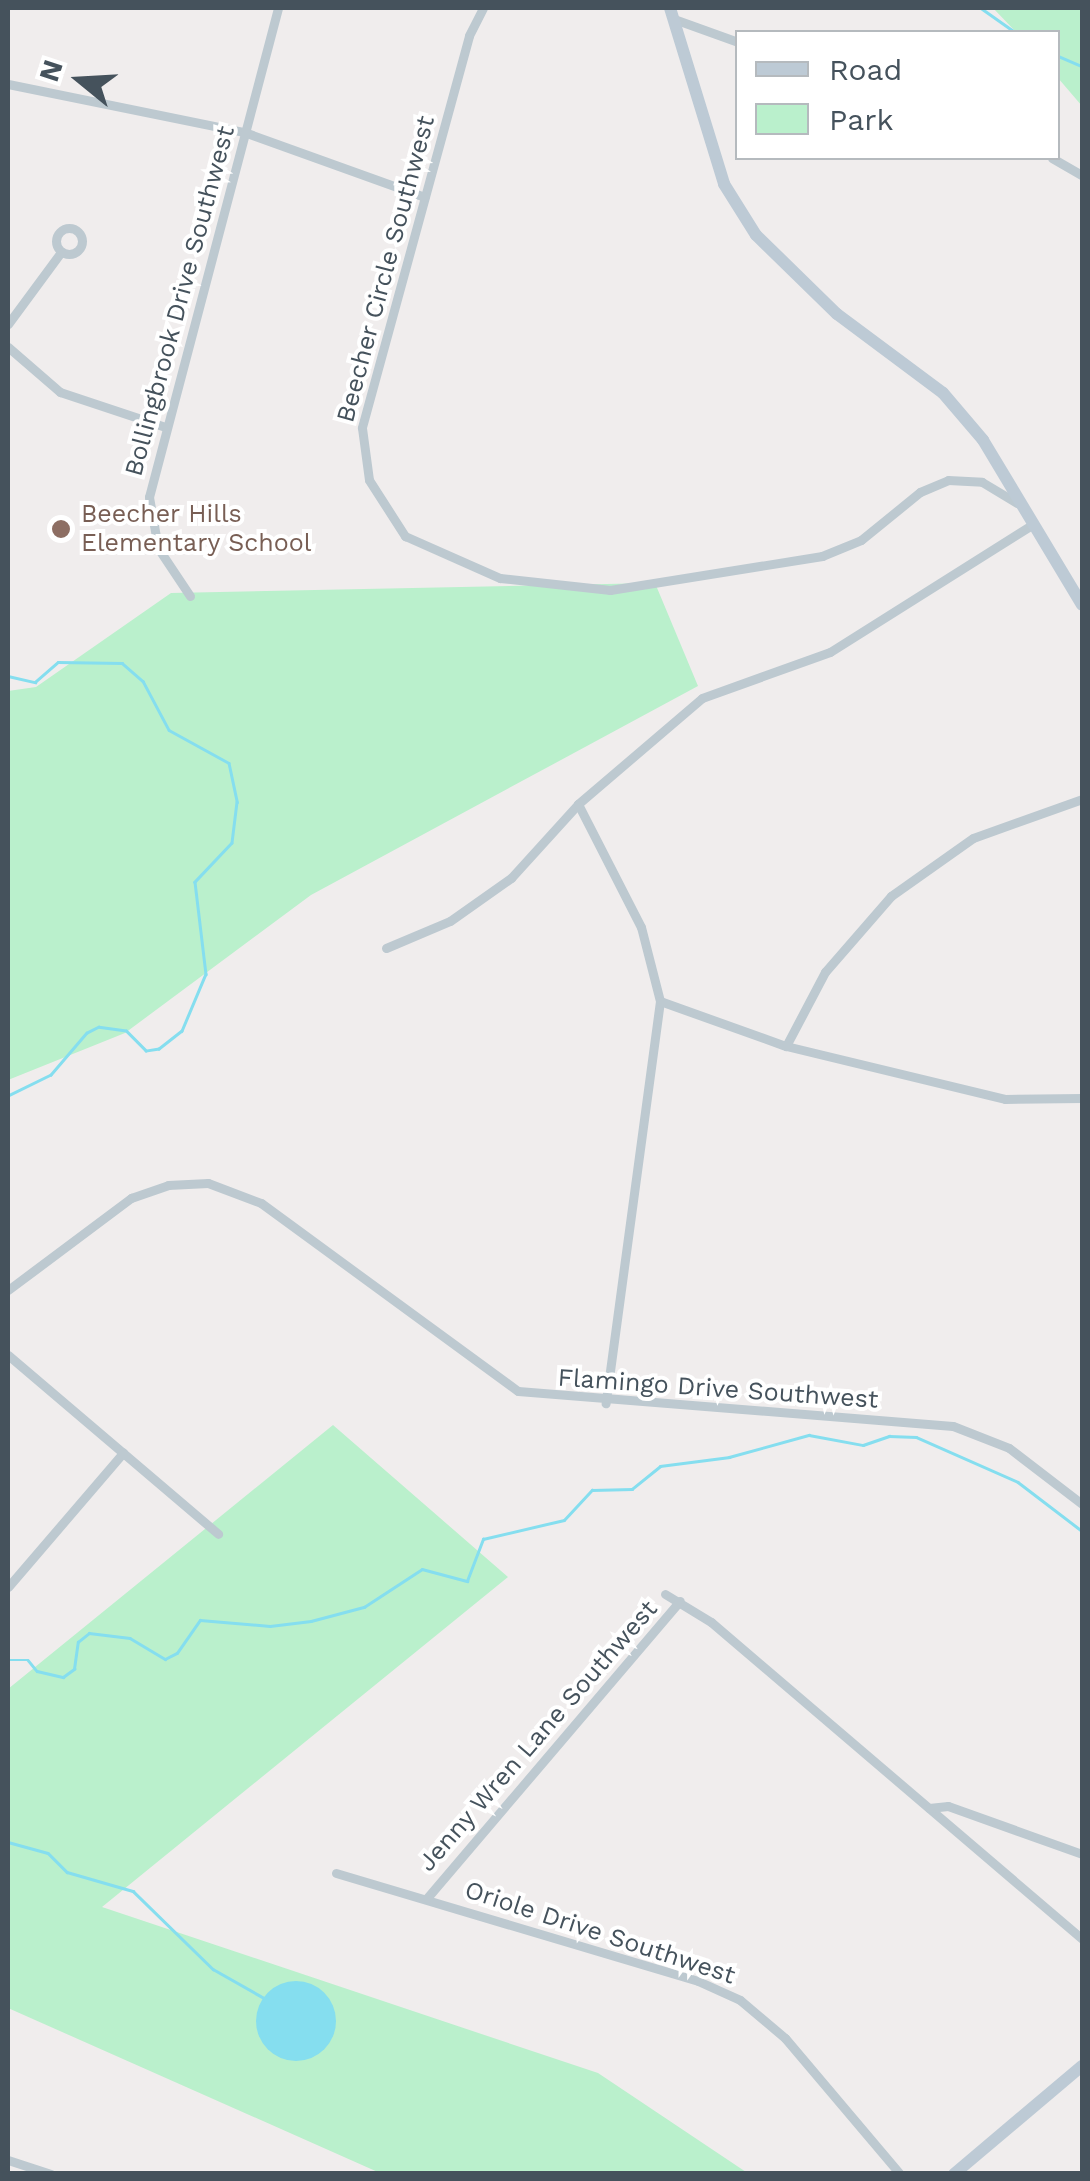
<!DOCTYPE html>
<html>
<head>
<meta charset="utf-8">
<style>
	body { margin:0 }
	#map { position:relative; width:1090px; height:2181px; overflow:hidden; background:#f0eded; font-family:"Work Sans",sans-serif }
	div>[style] { position:absolute }
	.green>* { inset:0; background:#baf0cc }
	.water>* { inset:0; background:#85deef }
	.round { border-radius:50% }
	.stream>* { height:2.5px; margin:-1.25px; padding:0 1.25px; transform-origin:1.25px; border-radius:1.25px; background:#85deef }
	.street>* { height:9px; margin:-4.5px; padding:0 4.5px; transform-origin:4.5px; border-radius:4.5px; background:#bdc9d0 }
	.street>.ring { margin:-4.5px; padding:0; box-sizing:content-box; background:none; border:9px solid #bdc9d0; border-radius:50% }
	.secondary>* { height:12px; margin:-6px; padding:0 6px; transform-origin:6px; border-radius:6px; background:#bdcad5 }
	.dots>* { width:28px; height:28px; translate:-50% -50%; box-sizing:border-box; border:5px solid #fff; border-radius:50% }
	span { translate:-50% -50%; white-space:nowrap; text-align:center; line-height:1.15; -webkit-text-stroke:8px #fff; paint-order:stroke }
	.street-label { font-size:25px; color:#45525c }
	.education-label { font-size:25px; color:#785e54 }
	.left { translate:0 -50%; text-align:left }
	.frame { position:absolute; inset:0; border:10px solid #45525c; pointer-events:none }
	.legend { position:absolute; left:735px; top:30px; width:325px; height:130px; box-sizing:border-box; background:#fff; border:2px solid #b5babe; margin:0; padding:12px 18px; list-style:none; font-size:30px; color:#45525c }
	.legend li { display:flex; align-items:center; gap:20px; height:50px }
	.legend b { width:50px; border:2px solid #b5babe }
	.north { position:absolute; left:30px; top:30px; width:100px; height:100px; -webkit-text-stroke:8px #fff; paint-order:stroke; rotate:288deg; font-size:28px; font-weight:700; line-height:40px; text-align:center; color:#45525c }
	.north::after { content:''; display:block; margin:auto; width:35px; height:45px; background:#45525c; clip-path:polygon(50% 0,100% 100%,50% 72%,0 100%) }
</style>
</head>
<body>
<div id="map">
	<div class="green">
		<i style="clip-path:polygon(993px 8px,1082px 8px,1082px 106px,1058px 78px,1058px 32px,1016px 32px)"></i>
		<i style="clip-path:polygon(655px 583px,698px 686px,311px 895px,125px 1033px,8px 1080px,8px 691px,36px 687px,171px 593px)"></i>
		<i style="clip-path:polygon(333px 1425px,508px 1577px,102px 1907px,598px 2073px,746px 2172px,380px 2173px,8px 2008px,8px 1689px)"></i>
	</div>
	<div class="water">
		<i class="round" style="left:256px;top:1981px;width:80px;height:80px"></i>
	</div>
	<div class="stream">
		<i style="left:981px;top:8px;width:42px;rotate:35.2deg"></i>
		<i style="left:1058px;top:56px;width:26px;rotate:23deg"></i>
		<i style="left:8px;top:676px;width:28px;rotate:13deg"></i>
		<i style="left:35px;top:682px;width:30px;rotate:-41deg"></i>
		<i style="left:58px;top:662px;width:64px;rotate:0.9deg"></i>
		<i style="left:122px;top:663px;width:28px;rotate:41deg"></i>
		<i style="left:143px;top:681px;width:55px;rotate:62deg"></i>
		<i style="left:169px;top:730px;width:68px;rotate:28.8deg"></i>
		<i style="left:229px;top:763px;width:40px;rotate:78deg"></i>
		<i style="left:237px;top:802px;width:41px;rotate:97deg"></i>
		<i style="left:232px;top:843px;width:54px;rotate:133.5deg"></i>
		<i style="left:195px;top:882px;width:93px;rotate:83.2deg"></i>
		<i style="left:206px;top:974px;width:62px;rotate:112.8deg"></i>
		<i style="left:182px;top:1031px;width:29px;rotate:142deg"></i>
		<i style="left:159px;top:1049px;width:13px;rotate:171deg"></i>
		<i style="left:146px;top:1051px;width:28px;rotate:-135deg"></i>
		<i style="left:126px;top:1031px;width:27px;rotate:-172deg"></i>
		<i style="left:99px;top:1027px;width:13px;rotate:153deg"></i>
		<i style="left:87px;top:1033px;width:55px;rotate:130.6deg"></i>
		<i style="left:51px;top:1075px;width:48px;rotate:154deg"></i>
		<i style="left:8px;top:1660px;width:20px"></i>
		<i style="left:28px;top:1660px;width:14px;rotate:51deg"></i>
		<i style="left:37px;top:1671px;width:27px;rotate:13deg"></i>
		<i style="left:63px;top:1677px;width:14px;rotate:-36deg"></i>
		<i style="left:74px;top:1669px;width:27px;rotate:-82deg"></i>
		<i style="left:78px;top:1642px;width:14px;rotate:-39deg"></i>
		<i style="left:89px;top:1633px;width:41px;rotate:7deg"></i>
		<i style="left:130px;top:1638px;width:41px;rotate:31deg"></i>
		<i style="left:165px;top:1659px;width:13px;rotate:-27deg"></i>
		<i style="left:177px;top:1653px;width:40px;rotate:-55.1deg"></i>
		<i style="left:200px;top:1620px;width:70px;rotate:4.9deg"></i>
		<i style="left:270px;top:1626px;width:41px;rotate:-7deg"></i>
		<i style="left:311px;top:1621px;width:55px;rotate:-14.8deg"></i>
		<i style="left:364px;top:1607px;width:69px;rotate:-33.2deg"></i>
		<i style="left:422px;top:1569px;width:47px;rotate:14.9deg"></i>
		<i style="left:467px;top:1581px;width:45px;rotate:-69.1deg"></i>
		<i style="left:483px;top:1539px;width:83px;rotate:-13.2deg"></i>
		<i style="left:564px;top:1520px;width:41px;rotate:-47deg"></i>
		<i style="left:592px;top:1490px;width:40px;rotate:-1.4deg"></i>
		<i style="left:632px;top:1489px;width:36px;rotate:-39deg"></i>
		<i style="left:660px;top:1466px;width:70px;rotate:-7.4deg"></i>
		<i style="left:729px;top:1457px;width:83px;rotate:-15.4deg"></i>
		<i style="left:809px;top:1435px;width:55px;rotate:10.5deg"></i>
		<i style="left:863px;top:1445px;width:28px;rotate:-19deg"></i>
		<i style="left:889px;top:1436px;width:27px;rotate:2deg"></i>
		<i style="left:916px;top:1437px;width:111px;rotate:23.8deg"></i>
		<i style="left:1018px;top:1482px;width:81px;rotate:37.4deg"></i>
		<i style="left:8px;top:1842px;width:41px;rotate:15.4deg"></i>
		<i style="left:48px;top:1853px;width:27px;rotate:45deg"></i>
		<i style="left:67px;top:1872px;width:69px;rotate:16.1deg"></i>
		<i style="left:133px;top:1891px;width:112px;rotate:44.3deg"></i>
		<i style="left:213px;top:1969px;width:59px;rotate:29.6deg"></i>
	</div>
	<div class="street">
		<i style="left:483px;top:8px;width:31px;rotate:117deg"></i>
		<i style="left:469px;top:36px;width:406px;rotate:105.3deg"></i>
		<i style="left:362px;top:428px;width:52px;rotate:82.3deg"></i>
		<i style="left:369px;top:480px;width:67px;rotate:57.3deg"></i>
		<i style="left:405px;top:536px;width:104px;rotate:23.9deg"></i>
		<i style="left:500px;top:578px;width:111px;rotate:6.2deg"></i>
		<i style="left:610px;top:590px;width:215px;rotate:-9.1deg"></i>
		<i style="left:822px;top:556px;width:42px;rotate:-22.3deg"></i>
		<i style="left:861px;top:540px;width:76px;rotate:-39.1deg"></i>
		<i style="left:920px;top:492px;width:30px;rotate:-23deg"></i>
		<i style="left:948px;top:480px;width:34px;rotate:3deg"></i>
		<i style="left:982px;top:482px;width:41px;rotate:31deg"></i>
		<i style="left:674px;top:19px;width:68px;rotate:19.8deg"></i>
		<i style="left:8px;top:84px;width:241px;rotate:11.5deg"></i>
		<i style="left:244px;top:132px;width:192px;rotate:19.8deg"></i>
		<i style="left:1052px;top:158px;width:34px;rotate:30deg"></i>
		<i class="ring" style="left:56px;top:228px;width:17px;height:17px"></i>
		<i style="left:8px;top:324px;width:89px;rotate:-53.6deg"></i>
		<i style="left:8px;top:347px;width:69px;rotate:40.9deg"></i>
		<i style="left:60px;top:392px;width:111px;rotate:18.4deg"></i>
		<i style="left:190px;top:596px;width:58px;rotate:-123.7deg"></i>
		<i style="left:158px;top:548px;width:52px;rotate:-100deg"></i>
		<i style="left:149px;top:497px;width:506px;rotate:-75.22deg"></i>
		<i style="left:578px;top:804px;width:138px;rotate:62.9deg"></i>
		<i style="left:641px;top:927px;width:76px;rotate:75.6deg"></i>
		<i style="left:660px;top:1001px;width:406px;rotate:97.7deg"></i>
		<i style="left:386px;top:948px;width:69px;rotate:-22.9deg"></i>
		<i style="left:450px;top:921px;width:75px;rotate:-35.2deg"></i>
		<i style="left:511px;top:878px;width:100px;rotate:-47.8deg"></i>
		<i style="left:578px;top:804px;width:163px;rotate:-40.5deg"></i>
		<i style="left:702px;top:698px;width:136px;rotate:-19.8deg"></i>
		<i style="left:830px;top:652px;width:240px;rotate:-32.2deg"></i>
		<i style="left:660px;top:1001px;width:134px;rotate:19.7deg"></i>
		<i style="left:786px;top:1046px;width:225px;rotate:13.6deg"></i>
		<i style="left:1005px;top:1099px;width:77px;rotate:-0.7deg"></i>
		<i style="left:786px;top:1046px;width:84px;rotate:-62.2deg"></i>
		<i style="left:825px;top:972px;width:101px;rotate:-49deg"></i>
		<i style="left:891px;top:896px;width:100px;rotate:-35.3deg"></i>
		<i style="left:973px;top:838px;width:116px;rotate:-19.7deg"></i>
		<i style="left:8px;top:1290px;width:154px;rotate:-36.8deg"></i>
		<i style="left:131px;top:1198px;width:39px;rotate:-19deg"></i>
		<i style="left:168px;top:1185px;width:40px;rotate:-2.9deg"></i>
		<i style="left:208px;top:1183px;width:57px;rotate:20.7deg"></i>
		<i style="left:261px;top:1203px;width:318px;rotate:36.2deg"></i>
		<i style="left:518px;top:1391px;width:436px;rotate:4.6deg"></i>
		<i style="left:953px;top:1426px;width:60px;rotate:21.4deg"></i>
		<i style="left:1009px;top:1448px;width:92px;rotate:37.5deg"></i>
		<i style="left:8px;top:1355px;width:276px;rotate:40.4deg"></i>
		<i style="left:8px;top:1587px;width:177px;rotate:-49.4deg"></i>
		<i style="left:665px;top:1594px;width:54px;rotate:31.3deg"></i>
		<i style="left:711px;top:1622px;width:488px;rotate:40.5deg"></i>
		<i style="left:929px;top:1808px;width:19px;rotate:-6deg"></i>
		<i style="left:948px;top:1806px;width:142px;rotate:19.7deg"></i>
		<i style="left:336px;top:1873px;width:378px;rotate:16.6deg"></i>
		<i style="left:698px;top:1981px;width:46px;rotate:24.3deg"></i>
		<i style="left:740px;top:2000px;width:59px;rotate:40.2deg"></i>
		<i style="left:785px;top:2038px;width:178px;rotate:49.8deg"></i>
		<i style="left:427px;top:1898px;width:390px;rotate:-49.6deg"></i>
		<i style="left:8px;top:2160px;width:45px;rotate:18deg"></i>
	</div>
	<div class="secondary">
		<i style="left:670px;top:8px;width:184px;rotate:72.9deg"></i>
		<i style="left:724px;top:184px;width:60px;rotate:57.9deg"></i>
		<i style="left:756px;top:235px;width:113px;rotate:44.3deg"></i>
		<i style="left:837px;top:314px;width:132px;rotate:36.7deg"></i>
		<i style="left:943px;top:393px;width:62px;rotate:49.6deg"></i>
		<i style="left:983px;top:440px;width:192px;rotate:59deg"></i>
		<i style="left:954px;top:2174px;width:167px;rotate:-40.2deg"></i>
	</div>
	<div class="dots">
		<i style="left:61px;top:529px;background:#8d6e63"></i>
	</div>
	<div class="street-label">
		<span style="left:386px;top:269px;rotate:-75deg">Beecher Circle Southwest</span>
		<span style="left:180px;top:301px;rotate:-75deg">Bollingbrook Drive Southwest</span>
		<span style="left:718px;top:1389px;rotate:4deg">Flamingo Drive Southwest</span>
		<span style="left:538px;top:1736px;rotate:-49deg">Jenny Wren Lane Southwest</span>
		<span style="left:600px;top:1933px;rotate:18deg">Oriole Drive Southwest</span>
	</div>
	<div class="education-label">
		<span class="left" style="left:81px;top:529px">Beecher Hills<br>Elementary School</span>
	</div>
	<div class="frame"></div>
	<ul class="legend">
	<li><b style="height:12px;background:#bdcad5"></b>Road</li>
	<li><b style="height:28px;background:#baf0cc"></b>Park</li>
	</ul>
	<div class="north">N</div>
</div>
</body>
</html>
